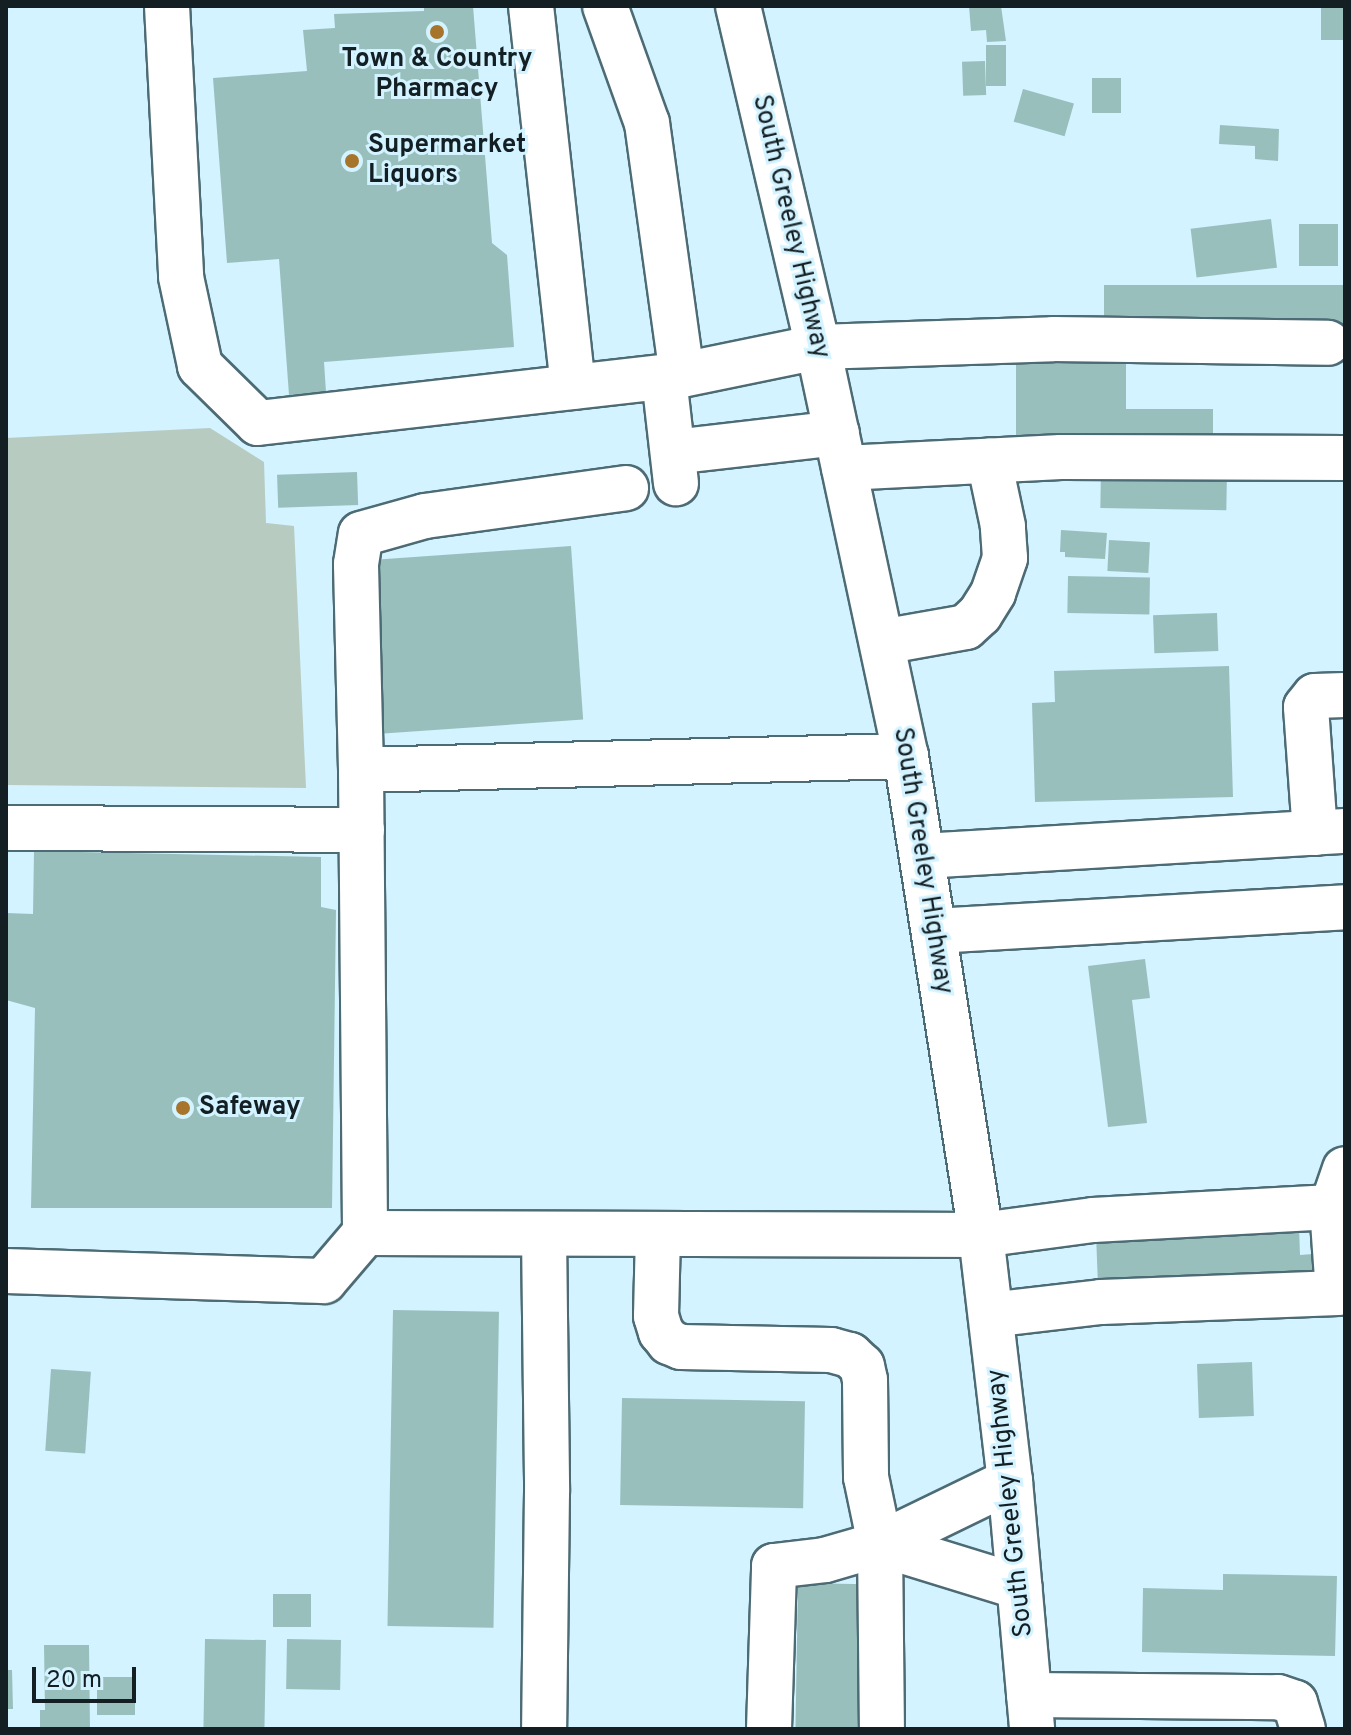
<!DOCTYPE html>
<html>
<head>
<meta charset="utf-8">
<style>
	body { margin:0 }
	#map { position:relative; width:1351px; height:1735px; overflow:hidden; background:#d2f3ff; font-family:Overpass,sans-serif }
	div>[style] { position:absolute }
	.green>* { inset:0; background:#b7cbc0 }
	.building>* { inset:0; background:#99bfbc; transform-origin:0 0 }
	.roads { filter:drop-shadow(2px 0 #4d6b74) drop-shadow(-2px 0 #4d6b74) drop-shadow(0 2px #4d6b74) drop-shadow(0 -2px #4d6b74) }
	.minor>* { height:44px; margin:-22px; padding:0 22px; transform-origin:22px; border-radius:22px; background:#fff }
	.highway>* { height:44px; margin:-22px; padding:0 22px; transform-origin:22px; border-radius:22px; background:#fff }
	.dots>* { width:22px; height:22px; translate:-50% -50%; box-sizing:border-box; border:4px solid #d2f3ff; border-radius:50% }
	span { translate:-50% -50%; white-space:nowrap; text-align:center; line-height:1.15; -webkit-text-stroke:6px #d2f3ff; paint-order:stroke }
	.poi-label { font-size:26px; color:#131f23; font-weight:700 }
	.left { translate:0 -50%; text-align:left }
	.street-label { font-size:26px; color:#131f23 }
	.frame { position:absolute; inset:0; border:8px solid #131f23; pointer-events:none }
	.scale { position:absolute; left:32px; top:1667px; width:104px; height:36px; box-sizing:border-box; border:4px solid #131f23; border-top:0; padding-left:10px; font-size:24px; line-height:28px; white-space:nowrap; color:#131f23; -webkit-text-stroke:6px #d2f3ff; paint-order:stroke }
</style>
</head>
<body>
<div id="map">
	<div class="green">
		<i style="clip-path:polygon(210px 428px,264px 462px,266px 523px,294px 526px,306px 788px,6px 785px,6px 438px)"></i>
	</div>
	<div class="building">
		<i style="clip-path:polygon(424px 6px,473px 6px,492px 243px,507px 255px,514px 347px,324px 362px,326px 392px,289px 395px,279px 259px,227px 263px,213px 78px,307px 71px,303px 30px,335px 28px,334px 14px,424px 11px)"></i>
		<i style="clip-path:polygon(969px 6px,1001px 6px,1006px 41px,987px 42px,986px 30px,971px 31px)"></i>
		<i style="left:1321px;top:6px;width:24px;height:34px"></i>
		<i style="left:986px;top:45px;width:20px;height:41px"></i>
		<i style="left:985px;top:61px;width:34px;height:23px;rotate:88deg"></i>
		<i style="left:1092px;top:78px;width:29px;height:35px"></i>
		<i style="left:1023px;top:89px;width:53px;height:34px;rotate:16deg"></i>
		<i style="clip-path:polygon(1220px 125px,1279px 129px,1278px 161px,1255px 159px,1255px 146px,1219px 144px)"></i>
		<i style="left:1271px;top:219px;width:49px;height:81px;rotate:83deg"></i>
		<i style="left:1299px;top:224px;width:39px;height:42px"></i>
		<i style="left:1104px;top:285px;width:241px;height:39px"></i>
		<i style="clip-path:polygon(1016px 351px,1126px 351px,1126px 409px,1213px 409px,1213px 444px,1016px 444px)"></i>
		<i style="left:1101px;top:470px;width:126px;height:38px;rotate:1deg"></i>
		<i style="left:357px;top:472px;width:33px;height:80px;rotate:88deg"></i>
		<i style="clip-path:polygon(1061px 530px,1107px 533px,1105px 559px,1065px 557px,1065px 552px,1060px 552px)"></i>
		<i style="left:1109px;top:540px;width:41px;height:31px;rotate:3deg"></i>
		<i style="left:571px;top:546px;width:174px;height:200px;rotate:86deg"></i>
		<i style="left:1068px;top:576px;width:82px;height:37px;rotate:1deg"></i>
		<i style="left:1217px;top:613px;width:38px;height:64px;rotate:88deg"></i>
		<i style="clip-path:polygon(1229px 666px,1233px 797px,1035px 802px,1032px 703px,1055px 702px,1054px 671px)"></i>
		<i style="clip-path:polygon(34px 851px,321px 857px,321px 907px,336px 910px,332px 1208px,31px 1208px,35px 1008px,6px 1000px,6px 913px,33px 914px)"></i>
		<i style="clip-path:polygon(1145px 959px,1150px 998px,1132px 1000px,1147px 1123px,1108px 1127px,1088px 966px)"></i>
		<i style="clip-path:polygon(1299px 1226px,1300px 1255px,1313px 1254px,1314px 1277px,1098px 1286px,1096px 1234px)"></i>
		<i style="left:393px;top:1310px;width:106px;height:316px;rotate:1deg"></i>
		<i style="left:1252px;top:1362px;width:54px;height:55px;rotate:88deg"></i>
		<i style="left:51px;top:1369px;width:40px;height:82px;rotate:4deg"></i>
		<i style="left:622px;top:1398px;width:183px;height:107px;rotate:1deg"></i>
		<i style="clip-path:polygon(1223px 1574px,1337px 1576px,1335px 1656px,1142px 1652px,1143px 1588px,1223px 1590px)"></i>
		<i style="left:798px;top:1583px;width:69px;height:146px;rotate:1deg"></i>
		<i style="left:273px;top:1594px;width:38px;height:33px"></i>
		<i style="left:205px;top:1639px;width:61px;height:90px;rotate:1deg"></i>
		<i style="left:287px;top:1639px;width:54px;height:50px;rotate:1deg"></i>
		<i style="clip-path:polygon(44px 1645px,89px 1645px,90px 1729px,40px 1729px,40px 1710px,45px 1710px)"></i>
		<i style="clip-path:polygon(6px 1670px,12px 1670px,13px 1709px,6px 1709px)"></i>
		<i style="left:97px;top:1677px;width:38px;height:38px"></i>
	</div>
	<div class="roads">
		<div class="minor">
			<i style="left:167px;top:6px;width:271px;rotate:87deg"></i>
			<i style="left:181px;top:277px;width:91px;rotate:77.9deg"></i>
			<i style="left:200px;top:366px;width:81px;rotate:44.5deg"></i>
			<i style="left:258px;top:423px;width:427px;rotate:-6.5deg"></i>
			<i style="left:682px;top:375px;width:139px;rotate:-11.6deg"></i>
			<i style="left:818px;top:347px;width:235px;rotate:-1.9deg"></i>
			<i style="left:1053px;top:339px;width:275px;rotate:0.8deg"></i>
			<i style="left:531px;top:6px;width:383px;rotate:83.7deg"></i>
			<i style="left:605px;top:6px;width:124px;rotate:70.3deg"></i>
			<i style="left:647px;top:123px;width:254px;rotate:82.1deg"></i>
			<i style="left:664px;top:378px;width:106px;rotate:83.5deg"></i>
			<i style="left:673px;top:452px;width:165px;rotate:-6.6deg"></i>
			<i style="left:844px;top:468px;width:217px;rotate:-2.9deg"></i>
			<i style="left:1061px;top:457px;width:284px;rotate:0.2deg"></i>
			<i style="left:882px;top:642px;width:85px;rotate:-10.1deg"></i>
			<i style="left:966px;top:627px;width:19px;rotate:-43deg"></i>
			<i style="left:980px;top:614px;width:25px;rotate:-58deg"></i>
			<i style="left:993px;top:593px;width:37px;rotate:-71deg"></i>
			<i style="left:1005px;top:558px;width:32px;rotate:-94deg"></i>
			<i style="left:1003px;top:526px;width:67px;rotate:-102deg"></i>
			<i style="left:906px;top:756px;width:545px;rotate:178.53deg"></i>
			<i style="left:361px;top:770px;width:463px;rotate:89.5deg"></i>
			<i style="left:365px;top:1233px;width:616px;rotate:0.19deg"></i>
			<i style="left:981px;top:1235px;width:113px;rotate:-7.6deg"></i>
			<i style="left:1093px;top:1220px;width:239px;rotate:-3.1deg"></i>
			<i style="left:1332px;top:1207px;width:86px;rotate:86deg"></i>
			<i style="left:1338px;top:1293px;width:237px;rotate:177.8deg"></i>
			<i style="left:1101px;top:1302px;width:111px;rotate:173.3deg"></i>
			<i style="left:361px;top:770px;width:206px;rotate:-91.4deg"></i>
			<i style="left:356px;top:564px;width:30px;rotate:-81deg"></i>
			<i style="left:361px;top:534px;width:66px;rotate:-15.7deg"></i>
			<i style="left:425px;top:516px;width:203px;rotate:-7.9deg"></i>
			<i style="left:6px;top:828px;width:356px;rotate:0.3deg"></i>
			<i style="left:1315px;top:833px;width:126px;rotate:-94.1deg"></i>
			<i style="left:1306px;top:707px;width:14px;rotate:-51deg"></i>
			<i style="left:1315px;top:696px;width:30px;rotate:-2deg"></i>
			<i style="left:922px;top:856px;width:424px;rotate:-3.4deg"></i>
			<i style="left:934px;top:931px;width:412px;rotate:-3.3deg"></i>
			<i style="left:1332px;top:1207px;width:40px;rotate:-71.1deg"></i>
			<i style="left:544px;top:1234px;width:258px;rotate:89.3deg"></i>
			<i style="left:547px;top:1492px;width:237px;rotate:90.7deg"></i>
			<i style="left:658px;top:1234px;width:82px;rotate:91.4deg"></i>
			<i style="left:656px;top:1316px;width:17px;rotate:73deg"></i>
			<i style="left:661px;top:1332px;width:13px;rotate:51deg"></i>
			<i style="left:669px;top:1342px;width:13px;rotate:23deg"></i>
			<i style="left:681px;top:1347px;width:150px;rotate:1.1deg"></i>
			<i style="left:831px;top:1350px;width:20px;rotate:15deg"></i>
			<i style="left:850px;top:1355px;width:16px;rotate:43deg"></i>
			<i style="left:862px;top:1366px;width:14px;rotate:78deg"></i>
			<i style="left:865px;top:1380px;width:97px;rotate:89.4deg"></i>
			<i style="left:866px;top:1477px;width:68px;rotate:78.2deg"></i>
			<i style="left:6px;top:1271px;width:318px;rotate:1.8deg"></i>
			<i style="left:324px;top:1281px;width:63px;rotate:-49.5deg"></i>
			<i style="left:1010px;top:1481px;width:144px;rotate:154.1deg"></i>
			<i style="left:880px;top:1544px;width:146px;rotate:17.1deg"></i>
			<i style="left:1029px;top:1695px;width:249px;rotate:0.5deg"></i>
			<i style="left:1278px;top:1697px;width:18px;rotate:19deg"></i>
			<i style="left:1295px;top:1703px;width:27px;rotate:73deg"></i>
			<i style="left:769px;top:1729px;width:163px;rotate:-88.2deg"></i>
			<i style="left:774px;top:1566px;width:51px;rotate:-6.7deg"></i>
			<i style="left:825px;top:1560px;width:57px;rotate:-16.2deg"></i>
			<i style="left:880px;top:1544px;width:185px;rotate:89.4deg"></i>
		</div>
		<div class="highway">
			<i style="left:738px;top:6px;width:350px;rotate:76.8deg"></i>
			<i style="left:818px;top:347px;width:418px;rotate:77.9deg"></i>
			<i style="left:906px;top:756px;width:485px;rotate:81.1deg"></i>
			<i style="left:981px;top:1235px;width:248px;rotate:83.3deg"></i>
			<i style="left:1010px;top:1481px;width:249px;rotate:84.9deg"></i>
		</div>
	</div>
	<div class="dots">
		<i style="left:437px;top:32px;background:#a6752b"></i>
		<i style="left:352px;top:161px;background:#a6752b"></i>
		<i style="left:183px;top:1108px;background:#a6752b"></i>
	</div>
	<div class="poi-label">
		<span style="left:437px;top:75px">Town &amp; Country<br>Pharmacy</span>
		<span class="left" style="left:368px;top:161px">Supermarket<br>Liquors</span>
		<span class="left" style="left:199px;top:1108px">Safeway</span>
	</div>
	<div class="street-label">
		<span style="left:790px;top:227px;rotate:77deg">South Greeley Highway</span>
		<span style="left:922px;top:861px;rotate:81deg">South Greeley Highway</span>
		<span style="left:1011px;top:1503px;rotate:-96deg">South Greeley Highway</span>
	</div>
	<div class="frame"></div>
	<div class="scale">20 m</div>
</div>
</body>
</html>
